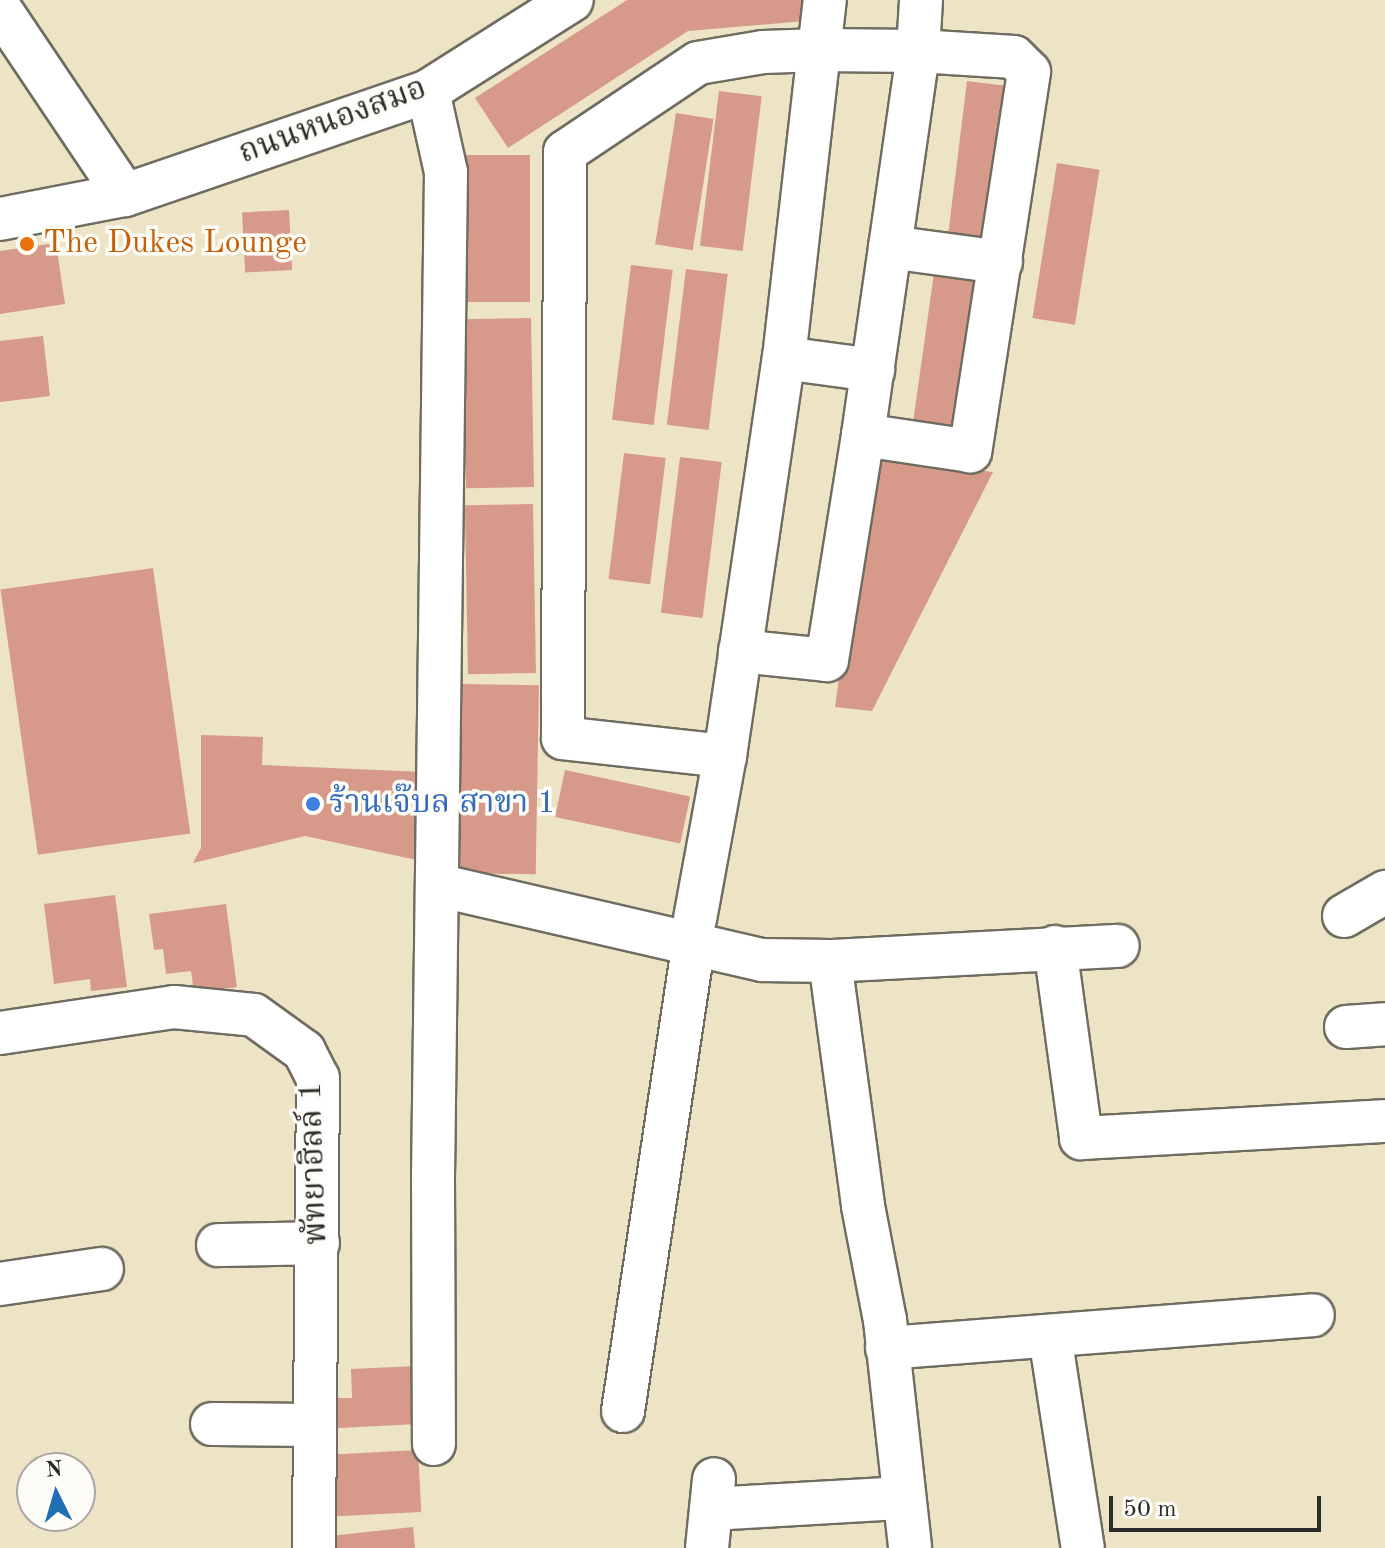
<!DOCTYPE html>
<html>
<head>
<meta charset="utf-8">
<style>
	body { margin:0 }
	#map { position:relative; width:1385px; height:1548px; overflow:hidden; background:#ece4c5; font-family:"Old Standard TT","Noto Serif Thai",serif }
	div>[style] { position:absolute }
	.building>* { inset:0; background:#d79989; transform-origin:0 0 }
	.roads { filter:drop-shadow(2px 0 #6f6c61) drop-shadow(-2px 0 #6f6c61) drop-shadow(0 2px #6f6c61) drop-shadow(0 -2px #6f6c61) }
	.minor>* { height:42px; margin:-21px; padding:0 21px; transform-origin:21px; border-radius:21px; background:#fff }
	.dots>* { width:22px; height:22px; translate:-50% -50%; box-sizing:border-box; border:4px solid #fdfcf7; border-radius:50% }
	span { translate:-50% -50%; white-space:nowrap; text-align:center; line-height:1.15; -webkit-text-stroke:7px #fdfcf7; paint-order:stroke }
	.street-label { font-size:32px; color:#2b2b2b }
	.food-label { font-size:32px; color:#c56008 }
	.left { translate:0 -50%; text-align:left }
	.shop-label { font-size:32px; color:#366cbe }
	.north { position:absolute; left:16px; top:1452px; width:80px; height:80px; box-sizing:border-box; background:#fdfcf7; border:2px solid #a9a8a5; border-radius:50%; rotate:355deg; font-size:22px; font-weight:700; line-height:32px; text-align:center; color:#2b2b2b }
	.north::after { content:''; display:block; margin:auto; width:28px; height:36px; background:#1f6fb2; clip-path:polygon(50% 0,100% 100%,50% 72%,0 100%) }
	.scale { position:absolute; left:1109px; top:1496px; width:212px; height:36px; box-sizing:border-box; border:4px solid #2b2b2b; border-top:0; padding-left:10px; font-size:24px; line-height:28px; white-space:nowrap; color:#2b2b2b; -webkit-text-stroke:6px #fdfcf7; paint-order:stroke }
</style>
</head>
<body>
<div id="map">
	<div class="building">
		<i style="clip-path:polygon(627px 0,810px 0,806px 21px,688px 31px,508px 148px,475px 98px)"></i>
		<i style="left:967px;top:81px;width:47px;height:159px;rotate:7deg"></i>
		<i style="left:719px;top:91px;width:43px;height:156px;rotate:7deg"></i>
		<i style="left:676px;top:113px;width:38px;height:133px;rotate:9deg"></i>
		<i style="left:530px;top:155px;width:147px;height:67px;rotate:90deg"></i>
		<i style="left:1057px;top:163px;width:43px;height:157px;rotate:9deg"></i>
		<i style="left:289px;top:210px;width:60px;height:47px;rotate:87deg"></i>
		<i style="clip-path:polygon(56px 243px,65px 304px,0 314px,0 251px)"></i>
		<i style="left:631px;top:265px;width:42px;height:156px;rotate:7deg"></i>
		<i style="left:935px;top:266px;width:42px;height:157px;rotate:8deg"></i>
		<i style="left:686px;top:269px;width:42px;height:157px;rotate:7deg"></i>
		<i style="left:531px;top:318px;width:169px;height:68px;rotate:89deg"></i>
		<i style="clip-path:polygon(43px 336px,50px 396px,0 402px,0 341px)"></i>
		<i style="left:624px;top:453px;width:42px;height:127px;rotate:7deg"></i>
		<i style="clip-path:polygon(870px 456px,993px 472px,872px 711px,835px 707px)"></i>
		<i style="left:680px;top:457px;width:42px;height:157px;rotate:7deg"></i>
		<i style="left:533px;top:504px;width:169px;height:68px;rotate:89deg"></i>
		<i style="left:153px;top:568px;width:268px;height:154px;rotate:82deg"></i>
		<i style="left:461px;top:684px;width:78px;height:189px;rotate:1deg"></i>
		<i style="clip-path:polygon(201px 735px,263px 737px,262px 765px,424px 772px,426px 862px,305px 836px,193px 863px,201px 848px)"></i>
		<i style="left:565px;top:770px;width:128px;height:48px;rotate:12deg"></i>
		<i style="clip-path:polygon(115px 895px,127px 987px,91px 991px,90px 979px,54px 984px,44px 904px)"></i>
		<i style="clip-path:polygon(226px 904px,237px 987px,194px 993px,191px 971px,166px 974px,163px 949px,154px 950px,149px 914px)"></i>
		<i style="clip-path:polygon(417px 1366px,419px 1424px,338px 1428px,337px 1398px,352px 1398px,351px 1369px)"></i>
		<i style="left:418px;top:1450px;width:62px;height:85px;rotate:87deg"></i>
		<i style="clip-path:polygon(413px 1527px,415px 1548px,332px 1548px,330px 1536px)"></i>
	</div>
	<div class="roads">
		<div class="minor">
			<i style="left:0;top:9px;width:224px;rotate:56.1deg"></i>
			<i style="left:428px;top:91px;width:83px;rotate:77.5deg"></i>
			<i style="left:446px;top:172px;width:1003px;rotate:90.74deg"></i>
			<i style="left:433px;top:1175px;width:269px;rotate:89.8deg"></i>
			<i style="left:0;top:219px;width:127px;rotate:-10.9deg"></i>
			<i style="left:125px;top:195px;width:320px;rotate:-18.9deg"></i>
			<i style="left:428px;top:91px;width:170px;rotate:-32.3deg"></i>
			<i style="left:890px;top:247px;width:112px;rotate:7.7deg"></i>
			<i style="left:784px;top:358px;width:90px;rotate:7.7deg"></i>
			<i style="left:740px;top:651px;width:87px;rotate:5.9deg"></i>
			<i style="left:827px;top:660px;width:228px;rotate:-80.9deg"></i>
			<i style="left:863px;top:435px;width:388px;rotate:-81.8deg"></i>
			<i style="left:918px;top:51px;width:51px;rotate:-86.6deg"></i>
			<i style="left:725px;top:756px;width:163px;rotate:-173.7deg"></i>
			<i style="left:563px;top:738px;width:586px;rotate:-89.8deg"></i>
			<i style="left:565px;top:152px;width:160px;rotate:-33.8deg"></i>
			<i style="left:698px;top:63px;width:66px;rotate:-9.6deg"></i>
			<i style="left:763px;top:52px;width:58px;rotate:-2deg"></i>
			<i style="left:821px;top:50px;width:97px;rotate:0.6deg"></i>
			<i style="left:918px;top:51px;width:96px;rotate:3.6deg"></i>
			<i style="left:1014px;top:57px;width:21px;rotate:45deg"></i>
			<i style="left:1029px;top:72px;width:384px;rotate:98.8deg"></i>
			<i style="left:970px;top:451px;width:108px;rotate:-171.5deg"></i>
			<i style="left:437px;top:885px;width:334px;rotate:13deg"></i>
			<i style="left:762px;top:960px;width:68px;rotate:0.8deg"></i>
			<i style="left:830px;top:961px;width:288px;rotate:-3deg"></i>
			<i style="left:1344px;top:916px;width:48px;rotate:-30.3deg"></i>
			<i style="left:695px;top:919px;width:166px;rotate:-79.6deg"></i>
			<i style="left:725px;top:756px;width:402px;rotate:-81.6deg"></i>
			<i style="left:784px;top:358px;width:360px;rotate:-83.5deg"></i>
			<i style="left:1055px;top:947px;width:193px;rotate:82.2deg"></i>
			<i style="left:1081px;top:1138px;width:304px;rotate:-3.2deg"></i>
			<i style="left:830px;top:961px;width:247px;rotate:82.3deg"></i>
			<i style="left:863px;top:1206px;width:116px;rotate:79.1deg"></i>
			<i style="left:885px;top:1320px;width:229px;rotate:83.7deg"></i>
			<i style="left:1346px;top:1027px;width:39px;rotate:-4deg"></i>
			<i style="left:0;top:1033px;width:176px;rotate:-8.5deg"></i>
			<i style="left:174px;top:1007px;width:80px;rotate:5.7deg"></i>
			<i style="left:254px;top:1015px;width:62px;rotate:35.8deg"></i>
			<i style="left:304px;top:1051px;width:30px;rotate:63deg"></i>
			<i style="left:318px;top:1078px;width:470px;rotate:90.5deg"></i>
			<i style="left:218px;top:1245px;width:100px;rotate:-1.1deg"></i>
			<i style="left:0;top:1284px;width:103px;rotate:-8.4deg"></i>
			<i style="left:1050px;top:1336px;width:215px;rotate:81.2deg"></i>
			<i style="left:887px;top:1348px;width:427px;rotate:-4.4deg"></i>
			<i style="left:623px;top:1411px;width:472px;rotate:-81.4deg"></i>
			<i style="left:212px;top:1424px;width:103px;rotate:0.6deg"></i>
			<i style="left:711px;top:1509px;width:193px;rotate:-3.3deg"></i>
			<i style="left:707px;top:1548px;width:69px;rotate:-84.2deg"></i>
		</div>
	</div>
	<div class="dots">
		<i style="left:27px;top:244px;background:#e8710a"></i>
		<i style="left:313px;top:804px;background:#3f7fe0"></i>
	</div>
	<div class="street-label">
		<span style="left:333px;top:122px;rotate:-20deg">ถนนหนองสมอ</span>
		<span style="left:315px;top:1163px;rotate:-92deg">พัทยาฮิลล์ 1</span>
	</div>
	<div class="food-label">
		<span class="left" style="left:43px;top:244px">The Dukes Lounge</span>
	</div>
	<div class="shop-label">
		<span class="left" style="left:329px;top:804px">ร้านเจ๊บล สาขา 1</span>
	</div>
	<div class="north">N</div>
	<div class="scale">50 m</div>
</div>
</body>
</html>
